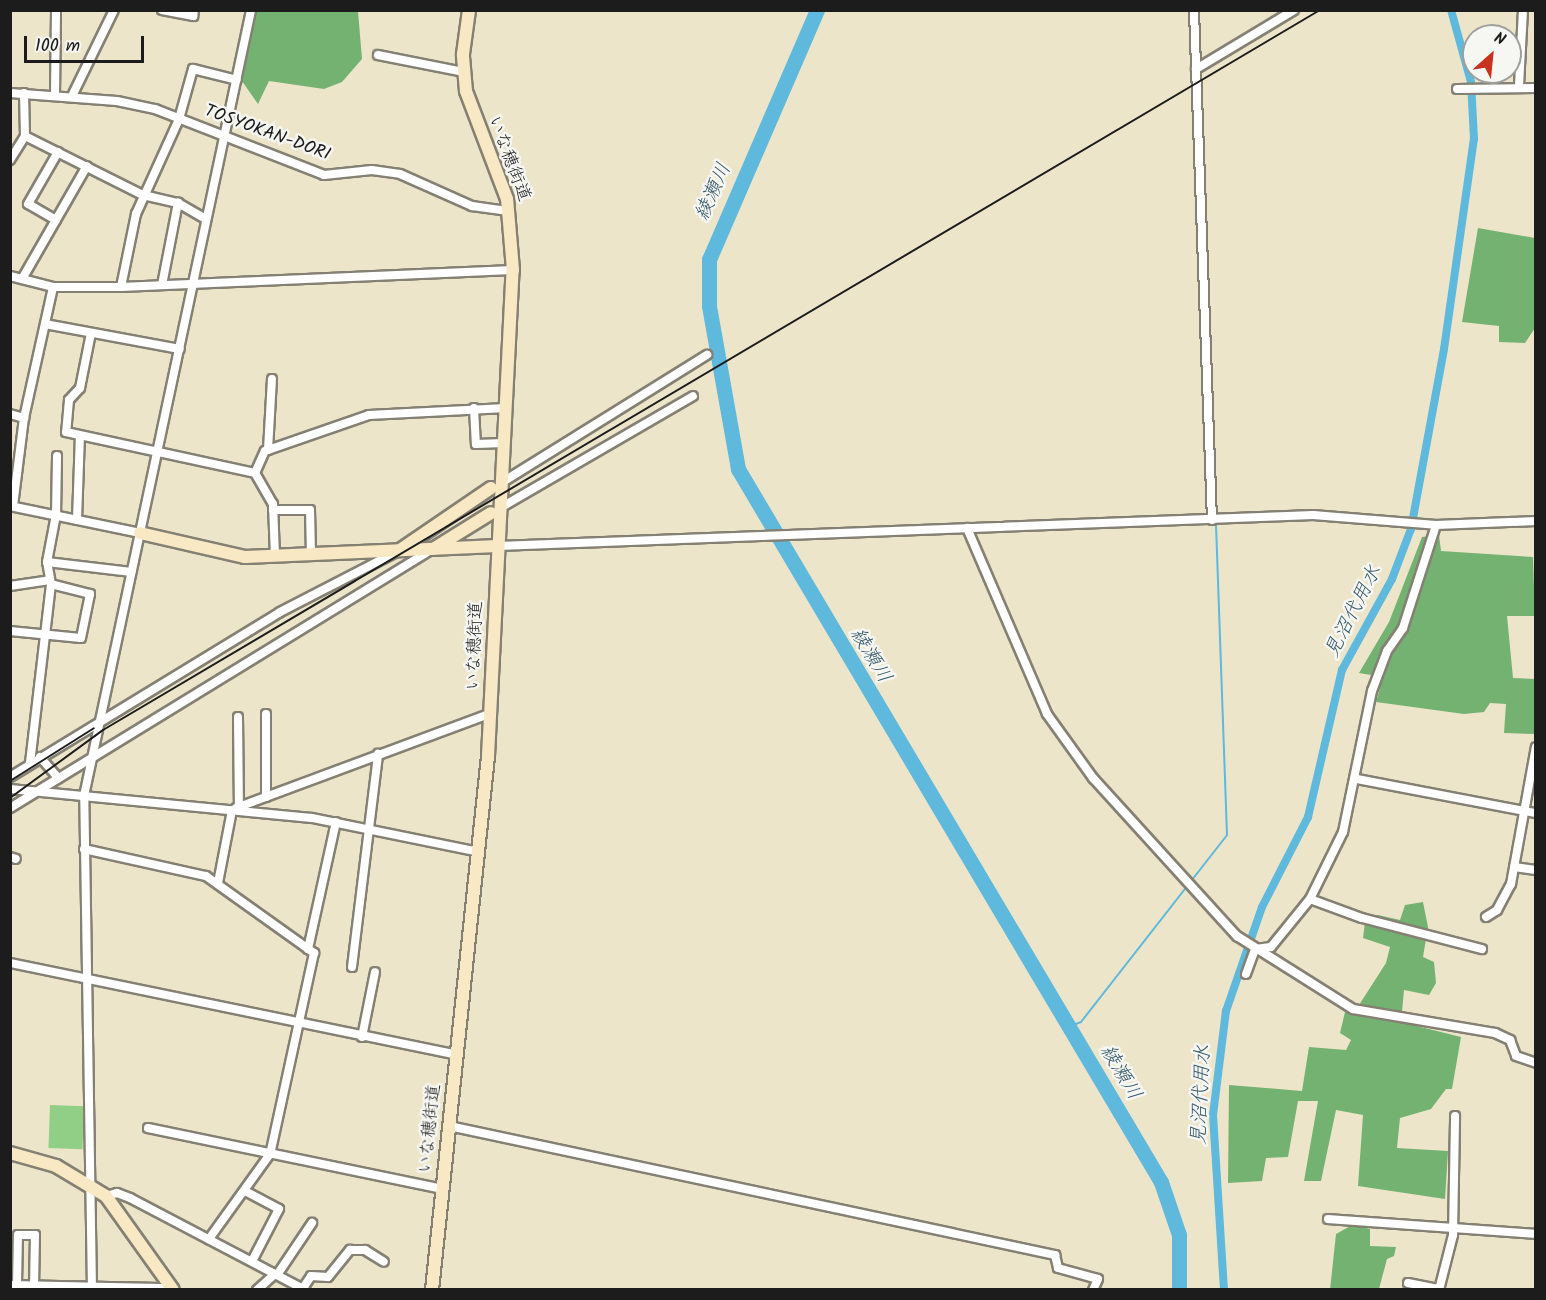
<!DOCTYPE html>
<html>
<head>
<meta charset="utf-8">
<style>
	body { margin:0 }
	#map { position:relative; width:1546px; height:1300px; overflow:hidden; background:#ede5ca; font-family:Kalam,"Klee One",sans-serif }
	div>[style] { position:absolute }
	.green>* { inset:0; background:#90cf85; transform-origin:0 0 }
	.forest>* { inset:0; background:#74b272 }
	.stream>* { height:2px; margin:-1px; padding:0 1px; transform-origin:1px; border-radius:1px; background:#5eb9dc }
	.canal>* { height:8px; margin:-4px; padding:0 4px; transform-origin:4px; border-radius:4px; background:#5eb9dc }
	.river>* { height:15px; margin:-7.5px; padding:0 7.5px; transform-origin:7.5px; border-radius:7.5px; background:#5eb9dc }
	.roads { filter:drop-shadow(2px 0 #848073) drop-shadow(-2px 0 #848073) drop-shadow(0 2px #848073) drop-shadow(0 -2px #848073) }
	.street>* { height:8px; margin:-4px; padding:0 4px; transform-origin:4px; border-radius:4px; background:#fff }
	.secondary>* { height:12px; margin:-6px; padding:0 6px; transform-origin:6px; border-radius:6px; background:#f8e8c3 }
	.rail>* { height:2px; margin:-1px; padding:0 1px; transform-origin:1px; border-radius:1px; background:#1c1c1c }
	span { translate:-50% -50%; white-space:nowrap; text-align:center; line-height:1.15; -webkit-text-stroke:5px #f6f6f2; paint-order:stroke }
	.street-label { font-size:18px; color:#1c1c1c }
	.water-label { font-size:20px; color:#365b69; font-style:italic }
	.frame { position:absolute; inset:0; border:12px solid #1c1c1c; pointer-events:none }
	.north { position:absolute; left:1462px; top:24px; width:60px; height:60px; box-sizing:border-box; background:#f6f6f2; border:2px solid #9f9f9c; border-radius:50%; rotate:27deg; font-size:16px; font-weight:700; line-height:24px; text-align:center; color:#1c1c1c }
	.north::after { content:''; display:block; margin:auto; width:21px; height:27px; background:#c8321e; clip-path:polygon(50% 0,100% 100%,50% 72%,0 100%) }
	.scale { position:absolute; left:24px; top:36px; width:120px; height:27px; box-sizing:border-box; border:3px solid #1c1c1c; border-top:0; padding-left:8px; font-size:18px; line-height:21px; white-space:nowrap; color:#1c1c1c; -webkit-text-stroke:4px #f6f6f2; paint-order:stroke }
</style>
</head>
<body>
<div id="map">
	<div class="green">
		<i style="left:50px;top:1105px;width:34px;height:43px;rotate:2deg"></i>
	</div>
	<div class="forest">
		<i style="clip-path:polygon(255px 11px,358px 11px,362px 59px,342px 82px,324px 89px,269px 81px,258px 104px,242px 81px)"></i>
		<i style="clip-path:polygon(1478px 228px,1535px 238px,1535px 328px,1525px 343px,1499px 342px,1499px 326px,1462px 322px)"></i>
		<i style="clip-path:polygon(1439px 535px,1441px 551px,1533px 557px,1535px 616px,1507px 616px,1513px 678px,1535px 679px,1535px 734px,1504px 733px,1506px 704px,1490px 703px,1484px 712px,1464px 714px,1376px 702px,1383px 677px,1359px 673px,1389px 622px,1422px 537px)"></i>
		<i style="clip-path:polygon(1423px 902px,1428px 927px,1423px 957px,1434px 962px,1436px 983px,1429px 995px,1404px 990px,1401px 1022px,1461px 1037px,1452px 1089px,1446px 1089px,1431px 1109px,1400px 1118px,1397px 1148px,1448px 1151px,1445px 1199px,1358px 1186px,1363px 1115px,1336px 1110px,1321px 1181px,1304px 1181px,1318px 1101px,1298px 1101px,1288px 1157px,1266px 1158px,1262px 1181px,1228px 1183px,1229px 1085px,1302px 1091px,1309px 1047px,1346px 1050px,1351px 1040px,1340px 1033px,1345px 1012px,1352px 1014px,1359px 1005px,1386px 963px,1390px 947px,1363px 938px,1365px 922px,1378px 915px,1400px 920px,1405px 905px)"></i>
		<i style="clip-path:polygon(1354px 1224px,1370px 1229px,1370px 1246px,1396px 1247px,1394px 1256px,1387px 1259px,1379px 1289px,1330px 1290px,1336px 1234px)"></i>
	</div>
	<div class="stream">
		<i style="left:1198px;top:10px;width:47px;rotate:87.6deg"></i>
		<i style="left:1068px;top:1027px;width:14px;rotate:-21deg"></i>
		<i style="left:1081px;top:1022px;width:237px;rotate:-52deg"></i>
		<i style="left:1227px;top:835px;width:650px;rotate:-92.03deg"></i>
	</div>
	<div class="canal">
		<i style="left:1224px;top:1290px;width:175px;rotate:-93.6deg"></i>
		<i style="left:1213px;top:1115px;width:105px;rotate:-82.9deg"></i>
		<i style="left:1226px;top:1011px;width:110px;rotate:-70.9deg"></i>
		<i style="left:1262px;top:907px;width:101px;rotate:-62.9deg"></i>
		<i style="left:1308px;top:817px;width:151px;rotate:-77deg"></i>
		<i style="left:1342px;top:670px;width:104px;rotate:-61.2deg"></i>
		<i style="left:1392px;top:579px;width:53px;rotate:-69.2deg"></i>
		<i style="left:1411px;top:529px;width:183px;rotate:-79.6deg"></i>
		<i style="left:1444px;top:349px;width:212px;rotate:-81.9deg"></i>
		<i style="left:1474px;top:139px;width:57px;rotate:-93deg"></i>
		<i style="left:1471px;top:82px;width:75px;rotate:-105.5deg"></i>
	</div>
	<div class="river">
		<i style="left:817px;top:10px;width:271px;rotate:113.4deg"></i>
		<i style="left:709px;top:259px;width:47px;rotate:90deg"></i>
		<i style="left:709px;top:306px;width:166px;rotate:79.9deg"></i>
		<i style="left:738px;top:469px;width:829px;rotate:59.32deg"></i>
		<i style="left:1161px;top:1182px;width:56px;rotate:71.2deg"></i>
		<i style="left:1179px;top:1235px;width:55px;rotate:90deg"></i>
	</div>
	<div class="roads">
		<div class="street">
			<i style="left:162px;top:10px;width:32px;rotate:11deg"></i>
			<i style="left:193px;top:16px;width:6px;rotate:-81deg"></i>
			<i style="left:1194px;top:10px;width:510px;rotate:87.98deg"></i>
			<i style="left:378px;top:55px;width:88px;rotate:11.2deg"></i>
			<i style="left:1196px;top:69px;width:114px;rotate:-31deg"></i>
			<i style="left:1519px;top:86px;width:76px;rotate:-87deg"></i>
			<i style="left:1457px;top:89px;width:79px;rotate:-0.7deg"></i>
			<i style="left:10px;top:93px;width:107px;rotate:4.3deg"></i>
			<i style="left:117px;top:101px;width:39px;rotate:12deg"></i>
			<i style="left:155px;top:109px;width:181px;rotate:21.3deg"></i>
			<i style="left:324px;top:175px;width:48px;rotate:-5.9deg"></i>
			<i style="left:372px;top:170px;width:28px;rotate:8deg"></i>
			<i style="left:400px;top:174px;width:79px;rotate:24deg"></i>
			<i style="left:472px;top:206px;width:37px;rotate:8deg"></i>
			<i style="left:55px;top:94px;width:84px;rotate:-89.3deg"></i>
			<i style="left:73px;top:94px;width:93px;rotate:-64deg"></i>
			<i style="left:25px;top:136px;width:132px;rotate:26.6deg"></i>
			<i style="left:143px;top:195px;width:36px;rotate:13deg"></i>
			<i style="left:178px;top:203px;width:32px;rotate:30deg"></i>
			<i style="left:10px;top:160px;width:28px;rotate:-58deg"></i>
			<i style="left:25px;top:136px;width:43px;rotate:-91.3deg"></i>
			<i style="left:56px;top:220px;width:32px;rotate:-150deg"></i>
			<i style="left:28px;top:204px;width:60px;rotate:-60deg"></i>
			<i style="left:10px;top:276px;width:44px;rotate:14.3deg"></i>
			<i style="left:53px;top:287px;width:68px"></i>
			<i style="left:121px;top:287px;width:392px;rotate:-2.5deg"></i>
			<i style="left:22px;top:279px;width:130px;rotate:-60.1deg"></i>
			<i style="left:162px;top:285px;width:84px;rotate:-79deg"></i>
			<i style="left:121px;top:287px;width:75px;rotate:-78.4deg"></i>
			<i style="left:136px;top:214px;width:104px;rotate:-65.6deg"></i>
			<i style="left:179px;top:119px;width:52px;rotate:-74.4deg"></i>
			<i style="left:193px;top:69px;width:45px;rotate:14deg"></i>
			<i style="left:45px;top:324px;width:137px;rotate:10.5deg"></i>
			<i style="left:91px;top:333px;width:56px;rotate:101.3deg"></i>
			<i style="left:80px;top:388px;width:16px;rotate:133deg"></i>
			<i style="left:69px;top:400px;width:32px;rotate:95deg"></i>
			<i style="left:66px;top:432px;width:193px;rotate:12.2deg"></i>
			<i style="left:255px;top:473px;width:24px;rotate:-66deg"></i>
			<i style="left:265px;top:451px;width:110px;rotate:-19.1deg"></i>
			<i style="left:369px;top:415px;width:137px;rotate:-2.9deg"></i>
			<i style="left:474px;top:408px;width:36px;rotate:87deg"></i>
			<i style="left:476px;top:444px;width:28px;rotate:-2deg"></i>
			<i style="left:10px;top:414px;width:15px;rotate:16deg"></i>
			<i style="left:268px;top:450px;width:71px;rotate:-86.8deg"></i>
			<i style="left:255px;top:473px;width:36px;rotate:60deg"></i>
			<i style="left:273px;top:504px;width:52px;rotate:87.8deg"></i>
			<i style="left:501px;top:483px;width:243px;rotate:-31.9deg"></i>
			<i style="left:10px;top:506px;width:133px;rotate:11.7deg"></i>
			<i style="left:13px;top:506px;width:89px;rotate:-82.9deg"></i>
			<i style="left:24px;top:418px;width:134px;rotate:-77.5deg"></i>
			<i style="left:500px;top:508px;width:223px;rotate:-30.1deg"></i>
			<i style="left:273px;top:510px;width:37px"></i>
			<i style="left:310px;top:510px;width:44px;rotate:88.7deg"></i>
			<i style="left:77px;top:520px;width:84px;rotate:-88deg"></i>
			<i style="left:967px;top:528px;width:202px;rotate:66.7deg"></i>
			<i style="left:1047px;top:714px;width:79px;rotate:54.3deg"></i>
			<i style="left:1093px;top:778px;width:214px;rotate:47.7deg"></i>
			<i style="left:1237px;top:936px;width:137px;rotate:32.2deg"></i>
			<i style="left:1353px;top:1009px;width:144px;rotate:9.6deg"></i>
			<i style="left:1495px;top:1033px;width:17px;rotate:25deg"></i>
			<i style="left:1510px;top:1040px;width:17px;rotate:69deg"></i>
			<i style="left:1516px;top:1056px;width:21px;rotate:19deg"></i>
			<i style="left:498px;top:546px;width:816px;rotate:-2.18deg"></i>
			<i style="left:1313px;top:515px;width:123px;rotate:4.6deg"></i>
			<i style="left:1436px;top:525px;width:100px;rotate:-2.3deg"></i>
			<i style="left:47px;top:562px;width:85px;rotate:6.8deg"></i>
			<i style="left:10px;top:586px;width:40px;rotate:-8.5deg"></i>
			<i style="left:10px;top:631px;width:71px;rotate:5.6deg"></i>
			<i style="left:81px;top:638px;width:45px;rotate:-78.4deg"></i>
			<i style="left:90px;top:594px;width:40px;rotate:-165.6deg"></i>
			<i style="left:266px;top:714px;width:83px;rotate:90deg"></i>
			<i style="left:238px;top:717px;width:90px;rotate:89.4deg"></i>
			<i style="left:40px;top:757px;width:28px;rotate:49deg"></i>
			<i style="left:30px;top:763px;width:180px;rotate:-83.3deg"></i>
			<i style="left:51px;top:584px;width:22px;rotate:-100deg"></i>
			<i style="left:47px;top:562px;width:48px;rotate:-79.2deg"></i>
			<i style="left:56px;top:515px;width:59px;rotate:-89deg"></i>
			<i style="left:10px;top:777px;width:316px;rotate:-31.4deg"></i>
			<i style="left:280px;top:612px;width:131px;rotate:-27.3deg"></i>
			<i style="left:1357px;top:779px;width:182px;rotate:10.8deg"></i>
			<i style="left:10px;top:789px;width:303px;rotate:5.5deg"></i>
			<i style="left:312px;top:818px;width:170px;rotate:11.5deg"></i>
			<i style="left:10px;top:808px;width:492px;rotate:-31.5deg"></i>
			<i style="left:236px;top:808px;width:272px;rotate:-20.4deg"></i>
			<i style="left:84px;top:849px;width:125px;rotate:12.5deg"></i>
			<i style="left:206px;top:876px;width:133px;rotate:35.5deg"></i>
			<i style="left:314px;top:953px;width:206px;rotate:102.3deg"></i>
			<i style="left:270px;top:1154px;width:105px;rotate:125.7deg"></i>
			<i style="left:10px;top:857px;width:6px;rotate:18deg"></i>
			<i style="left:1514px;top:867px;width:22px;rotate:8deg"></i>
			<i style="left:218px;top:883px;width:74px;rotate:-79.1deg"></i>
			<i style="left:1310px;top:899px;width:55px;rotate:20.1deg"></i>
			<i style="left:1362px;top:918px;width:124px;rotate:14.5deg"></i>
			<i style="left:1486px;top:917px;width:13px;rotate:-32deg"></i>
			<i style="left:1497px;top:910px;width:30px;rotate:-62deg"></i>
			<i style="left:1511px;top:884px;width:139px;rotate:-79.7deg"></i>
			<i style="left:308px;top:949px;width:130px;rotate:-77.6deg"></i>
			<i style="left:1255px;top:949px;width:16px;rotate:-7deg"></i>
			<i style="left:1271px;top:947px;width:62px;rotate:-50.9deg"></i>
			<i style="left:1310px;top:899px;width:75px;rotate:-63.8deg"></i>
			<i style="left:1343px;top:832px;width:144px;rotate:-78.4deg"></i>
			<i style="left:1372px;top:691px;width:43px;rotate:-69.4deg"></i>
			<i style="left:1387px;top:651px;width:28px;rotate:-55deg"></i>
			<i style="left:1403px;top:628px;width:108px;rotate:-72.2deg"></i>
			<i style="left:10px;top:963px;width:456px;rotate:11.6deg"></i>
			<i style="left:352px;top:967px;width:215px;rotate:-83deg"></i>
			<i style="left:1246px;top:974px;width:27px;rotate:-70deg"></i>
			<i style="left:362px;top:1037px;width:66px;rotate:-78.7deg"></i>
			<i style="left:449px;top:1126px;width:620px;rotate:12.02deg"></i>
			<i style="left:1055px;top:1255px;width:13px;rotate:77deg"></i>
			<i style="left:1058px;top:1268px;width:41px;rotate:15.4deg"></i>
			<i style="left:1098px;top:1279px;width:12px;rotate:114deg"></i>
			<i style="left:148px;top:1128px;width:301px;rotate:11.7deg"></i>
			<i style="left:245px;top:1191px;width:38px;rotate:28deg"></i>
			<i style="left:279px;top:1209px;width:59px;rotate:117.4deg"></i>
			<i style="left:106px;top:1196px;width:11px;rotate:-15deg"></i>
			<i style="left:117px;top:1193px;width:14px;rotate:21deg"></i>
			<i style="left:130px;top:1198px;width:198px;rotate:27.7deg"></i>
			<i style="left:1328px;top:1219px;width:209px;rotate:4.1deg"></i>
			<i style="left:277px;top:1275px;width:63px;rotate:-56.1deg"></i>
			<i style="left:1408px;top:1283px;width:32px;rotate:11deg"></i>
			<i style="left:10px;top:1285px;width:163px;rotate:1.1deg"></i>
			<i style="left:17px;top:1285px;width:50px;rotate:-88.9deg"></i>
			<i style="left:18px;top:1235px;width:17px"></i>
			<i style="left:35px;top:1235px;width:50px;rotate:91.1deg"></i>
			<i style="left:303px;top:1288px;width:14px;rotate:-56deg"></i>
			<i style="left:311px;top:1276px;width:17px;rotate:3deg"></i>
			<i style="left:328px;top:1277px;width:35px;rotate:-51deg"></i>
			<i style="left:350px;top:1250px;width:15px"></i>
			<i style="left:365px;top:1250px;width:22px;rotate:32deg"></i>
			<i style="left:92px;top:1290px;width:494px;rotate:-90.9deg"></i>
			<i style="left:84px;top:796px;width:804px;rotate:-78deg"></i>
			<i style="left:257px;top:1290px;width:24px;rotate:-42deg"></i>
			<i style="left:1439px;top:1290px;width:57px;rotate:-75.7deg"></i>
			<i style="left:1453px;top:1235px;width:119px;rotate:-89deg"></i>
		</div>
		<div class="secondary">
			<i style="left:140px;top:533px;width:108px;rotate:12.9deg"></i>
			<i style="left:245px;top:557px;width:253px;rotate:-2.5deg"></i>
			<i style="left:433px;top:549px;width:68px;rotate:-31.8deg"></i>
			<i style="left:400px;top:550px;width:110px;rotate:-34.3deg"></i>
			<i style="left:10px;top:1153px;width:48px;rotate:15.8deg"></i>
			<i style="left:56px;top:1166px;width:58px;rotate:31deg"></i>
			<i style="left:106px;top:1196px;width:115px;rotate:54.5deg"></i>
			<i style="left:432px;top:1290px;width:537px;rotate:-84.01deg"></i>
			<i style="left:488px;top:756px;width:487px;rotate:-87.1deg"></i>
			<i style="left:513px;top:270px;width:71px;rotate:-94.8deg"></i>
			<i style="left:507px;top:199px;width:116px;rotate:-110.8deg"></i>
			<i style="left:466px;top:91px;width:37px;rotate:-95deg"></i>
			<i style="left:463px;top:54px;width:44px;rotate:-82.2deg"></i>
		</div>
	</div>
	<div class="rail">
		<i style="left:10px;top:781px;width:99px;rotate:-32.2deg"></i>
		<i style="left:10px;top:798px;width:115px;rotate:-36.2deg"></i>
		<i style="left:103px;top:730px;width:1414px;rotate:-30.61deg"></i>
	</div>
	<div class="street-label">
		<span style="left:267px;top:134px;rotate:20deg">TOSYOKAN-DORI</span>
		<span style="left:508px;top:159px;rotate:69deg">いな穂街道</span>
		<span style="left:476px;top:646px;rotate:-88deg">いな穂街道</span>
		<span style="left:431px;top:1129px;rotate:-84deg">いな穂街道</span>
	</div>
	<div class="water-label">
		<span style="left:714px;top:192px;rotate:-66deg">綾瀬川</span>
		<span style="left:1354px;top:612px;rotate:-63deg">見沼代用水</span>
		<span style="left:870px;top:656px;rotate:59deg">綾瀬川</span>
		<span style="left:1120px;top:1073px;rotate:59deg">綾瀬川</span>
		<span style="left:1202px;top:1095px;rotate:-87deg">見沼代用水</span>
	</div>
	<div class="frame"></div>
	<div class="north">N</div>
	<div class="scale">100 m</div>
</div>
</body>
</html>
